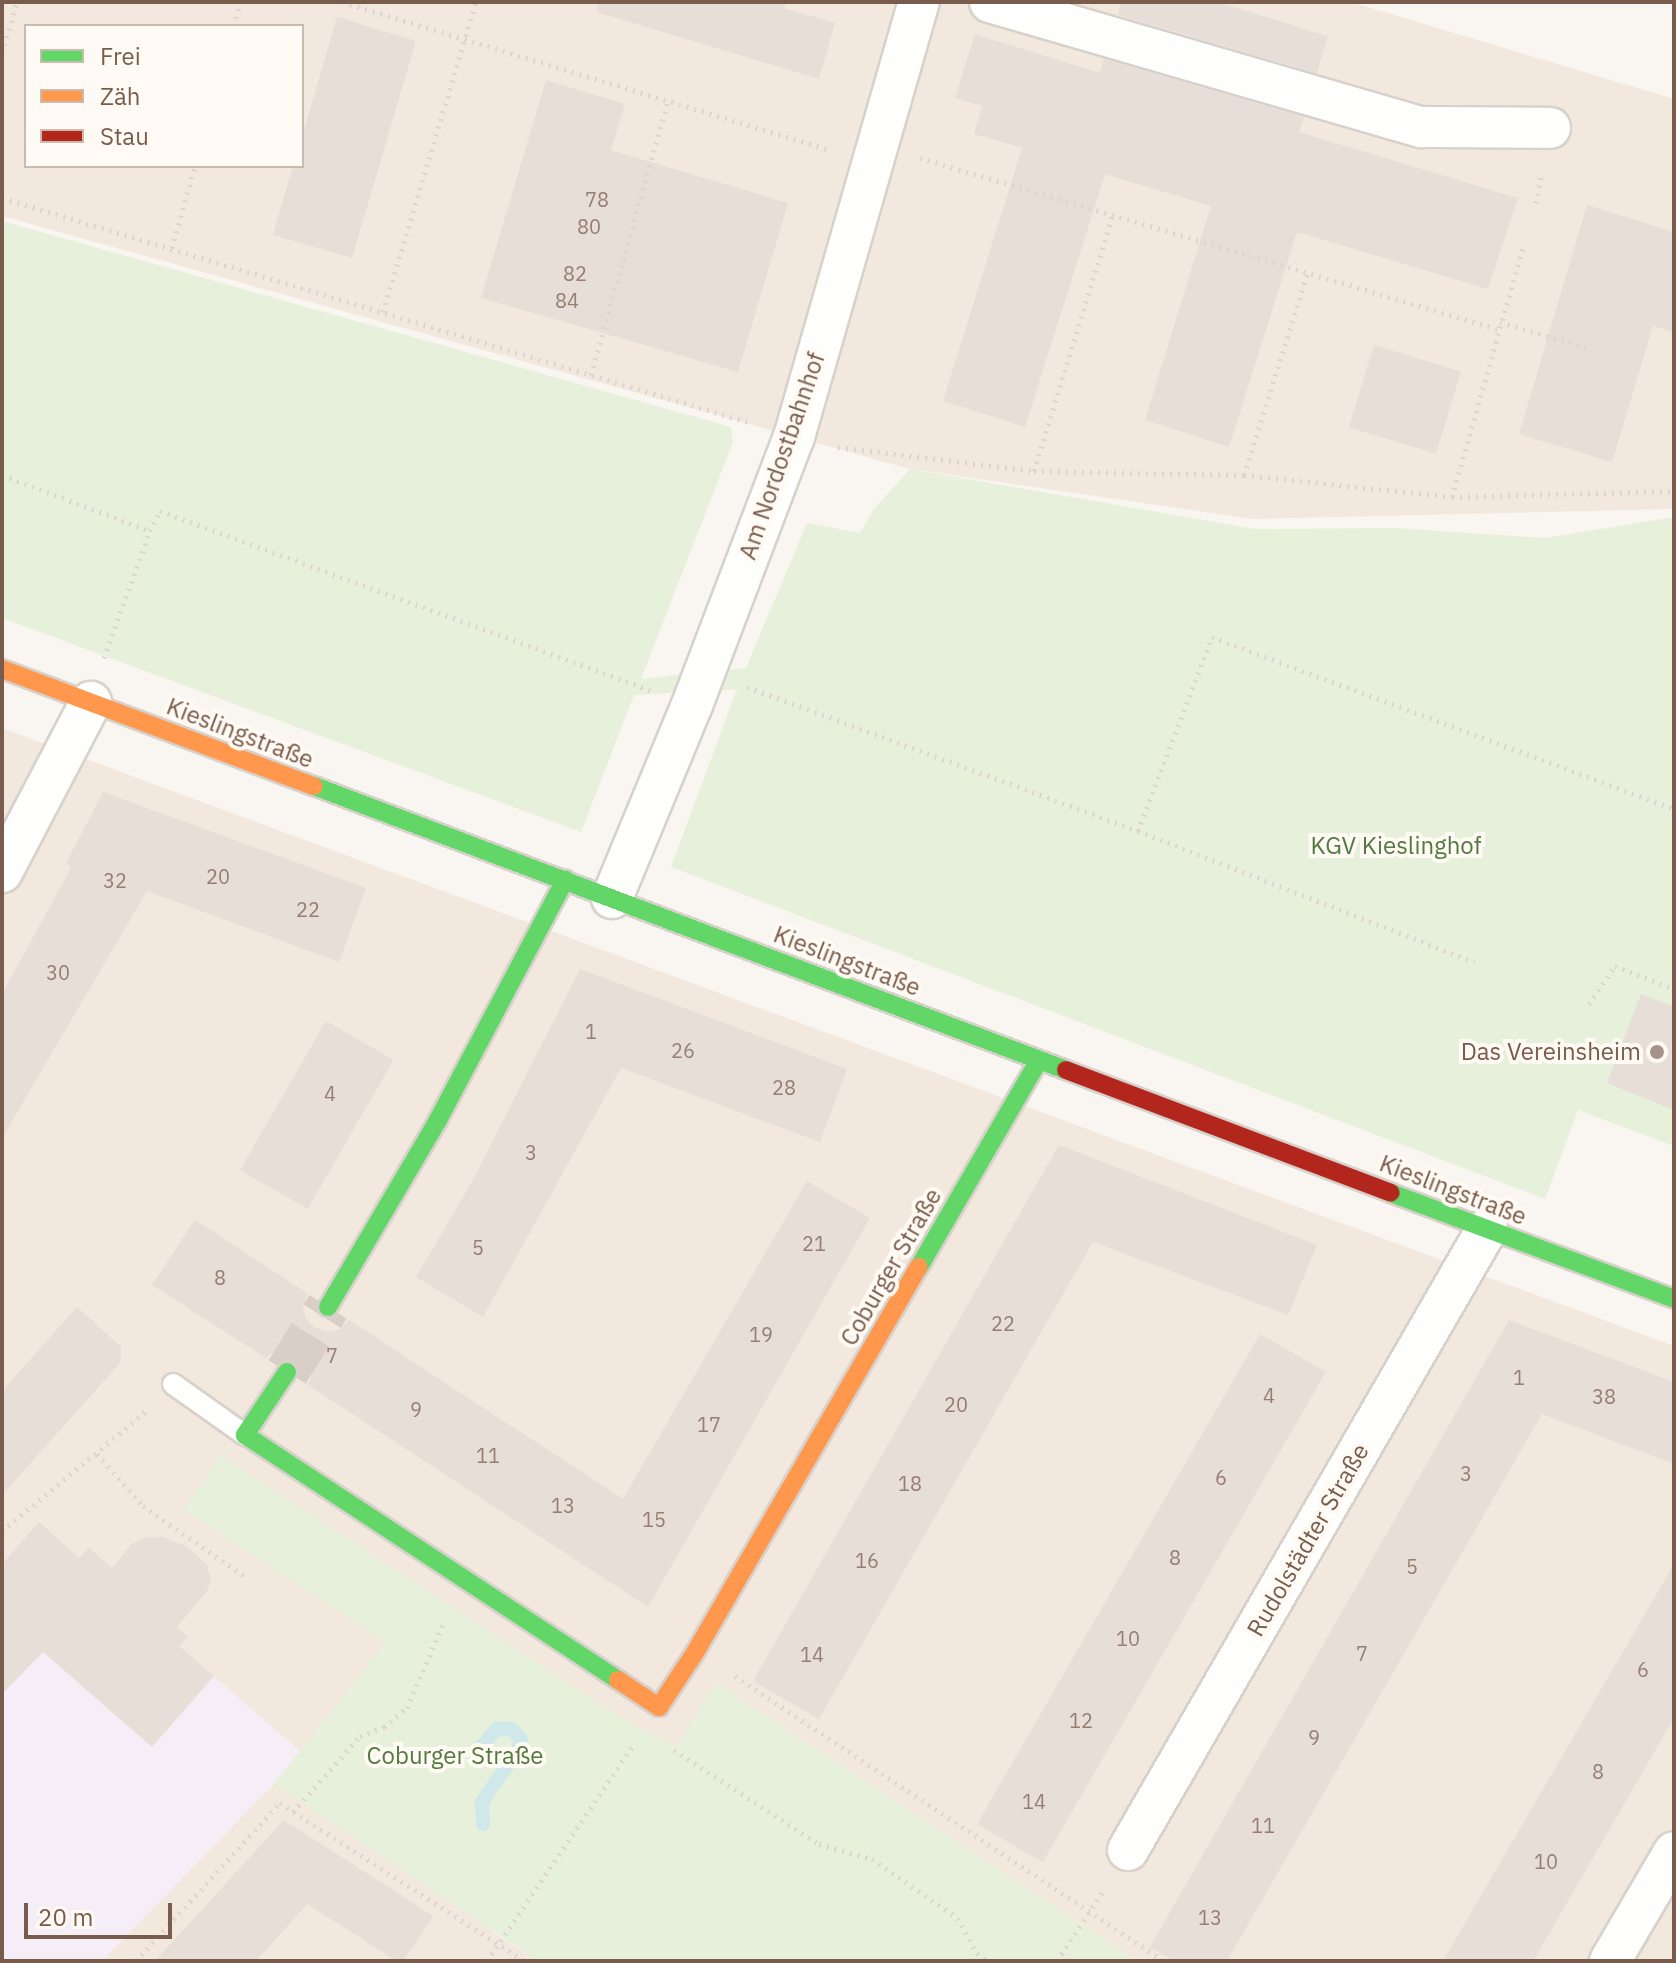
<!DOCTYPE html>
<html>
<head>
<meta charset="utf-8">
<style>
	body { margin:0 }
	#map { position:relative; width:1676px; height:1963px; overflow:hidden; background:#f9f5f0; font-family:"IBM Plex Sans",sans-serif }
	div>[style] { position:absolute }
	.residential>* { inset:0; background:#f2e8de }
	.education>* { inset:0; background:#f6eef6 }
	.green>* { inset:0; background:#e7f0db }
	.stream>* { height:14px; margin:-7px; padding:0 7px; transform-origin:7px; border-radius:7px; background:#d0e8ea }
	.building>* { inset:0; background:#e6ded7; transform-origin:0 0 }
	.secondary-tunnel>* { height:44px; margin-top:-22px; transform-origin:0; background:repeating-linear-gradient(90deg,#d9cfc7 0 44px,transparent 0 66px) }
	.path>* { height:5px; margin-top:-2.5px; transform-origin:0; background:repeating-linear-gradient(90deg,#dcd5d0 0 2px,transparent 0 8px) }
	.roads { filter:drop-shadow(2px 0 #d7d1cb) drop-shadow(-2px 0 #d7d1cb) drop-shadow(0 2px #d7d1cb) drop-shadow(0 -2px #d7d1cb) }
	.lane>* { height:20px; margin:-10px; padding:0 10px; transform-origin:10px; border-radius:10px; background:#fefefd }
	.street>* { height:40px; margin:-20px; padding:0 20px; transform-origin:20px; border-radius:20px; background:#fefefd }
	.fast>* { height:18px; margin:-9px; padding:0 9px; transform-origin:9px; border-radius:9px; background:#63d668 }
	.slow>* { height:18px; margin:-9px; padding:0 9px; transform-origin:9px; border-radius:9px; background:#ff974d }
	.jam>* { height:18px; margin:-9px; padding:0 9px; transform-origin:9px; border-radius:9px; background:#b3261e }
	.dots>* { width:22px; height:22px; translate:-50% -50%; box-sizing:border-box; border:4px solid #fffaf3; border-radius:50% }
	span { translate:-50% -50%; white-space:nowrap; text-align:center; line-height:1.15; -webkit-text-stroke:8px #fffaf3; paint-order:stroke }
	.number-label { font-size:20px; color:#977e72 }
	.number-label span { -webkit-text-stroke-width:0 }
	.street-label { font-size:24px; color:#7a5c4d }
	.park-label { font-size:24px; color:#537a41 }
	.poi-label { font-size:24px; color:#7a5c4d }
	.right { translate:-100% -50%; text-align:right }
	.frame { position:absolute; inset:0; border:4px solid #7a5c4d; pointer-events:none }
	.legend { position:absolute; left:24px; top:24px; width:280px; height:144px; box-sizing:border-box; background:#fffaf3; border:2px solid #cabbb1; margin:0; padding:10px 14px; list-style:none; font-size:24px; color:#7a5c4d }
	.legend li { display:flex; align-items:center; gap:16px; height:40px }
	.legend b { width:40px; border:2px solid #cabbb1 }
	.scale { position:absolute; left:24px; top:1903px; width:148px; height:36px; box-sizing:border-box; border:4px solid #7a5c4d; border-top:0; padding-left:10px; font-size:24px; line-height:28px; white-space:nowrap; color:#7a5c4d; -webkit-text-stroke:6px #fffaf3; paint-order:stroke }
</style>
</head>
<body>
<div id="map">
	<div class="residential">
		<i style="clip-path:polygon(evenodd,2px 2px,1351px 2px,1674px 99px,1674px 509px,1253px 519px,910px 469px,2px 216px,2px 2px,26px 26px,302px 26px,302px 166px,26px 166px,26px 26px)"></i>
		<i style="clip-path:polygon(2px 728px,1674px 1346px,1674px 1961px,1138px 1961px,716px 1683px,677px 1746px,490px 1930px,538px 1961px,2px 1961px)"></i>
	</div>
	<div class="education">
		<i style="clip-path:polygon(43px 1652px,214px 1676px,300px 1751px,274px 1784px,102px 1961px,2px 1961px,2px 1694px)"></i>
	</div>
	<div class="green">
		<i style="clip-path:polygon(2px 221px,731px 427px,733px 442px,641px 679px,746px 668px,807px 523px,860px 533px,874px 509px,910px 469px,1255px 529px,1392px 528px,1546px 538px,1674px 517px,1674px 1146px,1578px 1110px,1545px 1199px,671px 867px,737px 689px,634px 695px,581px 832px,2px 618px)"></i>
		<i style="clip-path:polygon(220px 1455px,631px 1724px,676px 1746px,716px 1683px,1138px 1961px,538px 1961px,274px 1784px,386px 1642px,184px 1510px)"></i>
	</div>
	<div class="stream">
		<i style="left:482px;top:1746px;width:23px;rotate:-49deg"></i>
		<i style="left:497px;top:1729px;width:14px"></i>
		<i style="left:511px;top:1729px;width:14px;rotate:45deg"></i>
		<i style="left:521px;top:1739px;width:11px;rotate:105deg"></i>
		<i style="left:518px;top:1750px;width:63px;rotate:124.7deg"></i>
		<i style="left:482px;top:1802px;width:22px;rotate:87deg"></i>
	</div>
	<div class="building">
		<i style="clip-path:polygon(598px 2px,786px 2px,784px 8px,835px 23px,819px 79px,597px 12px)"></i>
		<i style="clip-path:polygon(1121px 2px,1217px 2px,1328px 36px,1317px 73px,1118px 15px)"></i>
		<i style="clip-path:polygon(337px 17px,416px 41px,352px 258px,273px 235px,293px 166px,302px 166px,302px 137px)"></i>
		<i style="clip-path:polygon(975px 34px,1100px 73px,1104px 59px,1304px 117px,1299px 132px,1302px 133px,1518px 198px,1488px 289px,1297px 232px,1229px 447px,1145px 420px,1211px 206px,1105px 174px,1025px 427px,943px 401px,1022px 148px,974px 134px,982px 106px,955px 98px)"></i>
		<i style="clip-path:polygon(546px 80px,625px 104px,611px 150px,788px 203px,738px 372px,481px 298px)"></i>
		<i style="clip-path:polygon(1587px 205px,1674px 232px,1674px 332px,1653px 326px,1612px 462px,1519px 434px)"></i>
		<i style="left:1374px;top:345px;width:91px;height:86px;rotate:17deg"></i>
		<i style="clip-path:polygon(103px 792px,366px 888px,339px 962px,147px 891px,2px 1138px,2px 994px,71px 868px,66px 863px)"></i>
		<i style="clip-path:polygon(580px 969px,847px 1069px,820px 1142px,621px 1068px,483px 1317px,416px 1277px,473px 1180px)"></i>
		<i style="clip-path:polygon(1641px 994px,1674px 1007px,1674px 1110px,1607px 1083px)"></i>
		<i style="left:326px;top:1021px;width:78px;height:172px;rotate:30deg"></i>
		<i style="clip-path:polygon(1059px 1145px,1317px 1245px,1288px 1315px,1093px 1242px,819px 1719px,753px 1681px)"></i>
		<i style="clip-path:polygon(807px 1181px,870px 1218px,648px 1607px,308px 1385px,312px 1374px,310px 1362px,300px 1351px,289px 1347px,277px 1349px,266px 1358px,152px 1285px,195px 1220px,307px 1293px,303px 1308px,306px 1319px,315px 1328px,329px 1332px,340px 1329px,349px 1320px,623px 1499px)"></i>
		<i style="clip-path:polygon(77px 1307px,121px 1347px,121px 1362px,2px 1495px,2px 1391px)"></i>
		<i style="clip-path:polygon(1509px 1320px,1674px 1382px,1674px 1464px,1542px 1414px,1227px 1961px,1175px 1961px,1150px 1947px)"></i>
		<i style="left:1260px;top:1334px;width:76px;height:566px;rotate:30deg"></i>
		<i style="clip-path:polygon(39px 1522px,79px 1558px,89px 1548px,112px 1568px,132px 1544px,145px 1538px,162px 1537px,188px 1547px,207px 1565px,211px 1580px,207px 1591px,177px 1627px,188px 1637px,179px 1646px,214px 1676px,152px 1747px,43px 1652px,2px 1694px,2px 1564px)"></i>
		<i style="clip-path:polygon(1674px 1564px,1674px 1718px,1553px 1927px,1533px 1961px,1443px 1961px)"></i>
		<i style="clip-path:polygon(284px 1820px,433px 1916px,403px 1961px,397px 1961px,307px 1904px,256px 1961px,155px 1961px)"></i>
	</div>
	<div class="secondary-tunnel">
		<i style="left:287px;top:1372px;width:77px;rotate:-57.8deg"></i>
	</div>
	<div class="path">
		<i style="left:342px;top:2px;width:510px;rotate:16.87deg"></i>
		<i style="left:234px;top:26px;width:25px;rotate:-74deg"></i>
		<i style="left:2px;top:53px;width:53px;rotate:-73.6deg"></i>
		<i style="left:920px;top:158px;width:603px;rotate:16.48deg"></i>
		<i style="left:2px;top:198px;width:782px;rotate:16.72deg"></i>
		<i style="left:1536px;top:203px;width:32px;rotate:-79deg"></i>
		<i style="left:172px;top:248px;width:85px;rotate:-74.3deg"></i>
		<i style="left:383px;top:312px;width:324px;rotate:-73.3deg"></i>
		<i style="left:1500px;top:322px;width:96px;rotate:16.4deg"></i>
		<i style="left:591px;top:375px;width:285px;rotate:-74.3deg"></i>
		<i style="left:838px;top:447px;width:197px;rotate:7deg"></i>
		<i style="left:1034px;top:471px;width:210px;rotate:1.1deg"></i>
		<i style="left:1244px;top:475px;width:209px;rotate:6deg"></i>
		<i style="left:1452px;top:497px;width:222px;rotate:-1.5deg"></i>
		<i style="left:1034px;top:471px;width:269px;rotate:-72.9deg"></i>
		<i style="left:2px;top:475px;width:158px;rotate:20.7deg"></i>
		<i style="left:150px;top:531px;width:22px;rotate:-63deg"></i>
		<i style="left:160px;top:511px;width:522px;rotate:20.07deg"></i>
		<i style="left:1244px;top:475px;width:213px;rotate:-72.5deg"></i>
		<i style="left:1452px;top:497px;width:260px;rotate:-74.1deg"></i>
		<i style="left:104px;top:658px;width:135px;rotate:-70.1deg"></i>
		<i style="left:747px;top:687px;width:417px;rotate:20.2deg"></i>
		<i style="left:1138px;top:831px;width:361px;rotate:21.3deg"></i>
		<i style="left:1138px;top:831px;width:208px;rotate:-69.1deg"></i>
		<i style="left:1212px;top:637px;width:493px;rotate:20.4deg"></i>
		<i style="left:1589px;top:1004px;width:46px;rotate:-55.6deg"></i>
		<i style="left:1615px;top:966px;width:63px;rotate:21.3deg"></i>
		<i style="left:97px;top:1454px;width:69px;rotate:48.5deg"></i>
		<i style="left:143px;top:1506px;width:123px;rotate:34.7deg"></i>
		<i style="left:2px;top:1531px;width:191px;rotate:-39.7deg"></i>
		<i style="left:735px;top:1676px;width:515px;rotate:33.6deg"></i>
		<i style="left:674px;top:1750px;width:173px;rotate:33deg"></i>
		<i style="left:819px;top:1844px;width:55px;rotate:15.8deg"></i>
		<i style="left:872px;top:1859px;width:104px;rotate:34.5deg"></i>
		<i style="left:958px;top:1918px;width:40px;rotate:62deg"></i>
		<i style="left:977px;top:1953px;width:14px;rotate:36deg"></i>
		<i style="left:293px;top:1812px;width:101px;rotate:-48.6deg"></i>
		<i style="left:360px;top:1736px;width:26px;rotate:-21deg"></i>
		<i style="left:384px;top:1727px;width:30px;rotate:-40deg"></i>
		<i style="left:407px;top:1708px;width:94px;rotate:-66.7deg"></i>
		<i style="left:136px;top:1961px;width:214px;rotate:-47.7deg"></i>
		<i style="left:280px;top:1803px;width:291px;rotate:32.9deg"></i>
		<i style="left:487px;top:1961px;width:262px;rotate:-55.9deg"></i>
		<i style="left:1057px;top:1961px;width:87px;rotate:-56.7deg"></i>
	</div>
	<div class="roads">
		<div class="lane">
			<i style="left:173px;top:1384px;width:88px;rotate:35.3deg"></i>
		</div>
		<div class="street">
			<i style="left:990px;top:2px;width:449px;rotate:16.2deg"></i>
			<i style="left:1421px;top:127px;width:129px;rotate:0.4deg"></i>
			<i style="left:2px;top:872px;width:192px;rotate:-62.4deg"></i>
			<i style="left:612px;top:898px;width:209px;rotate:-67.5deg"></i>
			<i style="left:692px;top:705px;width:287px;rotate:-69.2deg"></i>
			<i style="left:794px;top:437px;width:453px;rotate:-74deg"></i>
			<i style="left:1128px;top:1850px;width:717px;rotate:-59.97deg"></i>
			<i style="left:1610px;top:1961px;width:126px;rotate:-59.6deg"></i>
		</div>
		<div class="fast">
			<i style="left:314px;top:786px;width:804px;rotate:20.69deg"></i>
			<i style="left:1391px;top:1193px;width:302px;rotate:20.5deg"></i>
			<i style="left:919px;top:1267px;width:239px;rotate:-59.9deg"></i>
			<i style="left:328px;top:1307px;width:217px;rotate:-59.5deg"></i>
			<i style="left:438px;top:1120px;width:272px;rotate:-62.1deg"></i>
			<i style="left:287px;top:1372px;width:76px;rotate:123.7deg"></i>
			<i style="left:245px;top:1435px;width:446px;rotate:33.3deg"></i>
		</div>
		<div class="slow">
			<i style="left:2px;top:669px;width:333px;rotate:20.6deg"></i>
			<i style="left:618px;top:1680px;width:49px;rotate:33.4deg"></i>
			<i style="left:659px;top:1707px;width:67px;rotate:-56.5deg"></i>
			<i style="left:696px;top:1651px;width:444px;rotate:-59.9deg"></i>
		</div>
		<div class="jam">
			<i style="left:1066px;top:1070px;width:347px;rotate:20.7deg"></i>
		</div>
	</div>
	<div class="dots">
		<i style="left:1657px;top:1052px;background:#a69286"></i>
	</div>
	<div class="number-label">
		<span style="left:597px;top:199px">78</span>
		<span style="left:589px;top:226px">80</span>
		<span style="left:575px;top:273px">82</span>
		<span style="left:567px;top:300px">84</span>
		<span style="left:218px;top:876px">20</span>
		<span style="left:115px;top:880px">32</span>
		<span style="left:308px;top:909px">22</span>
		<span style="left:58px;top:972px">30</span>
		<span style="left:591px;top:1031px">1</span>
		<span style="left:683px;top:1050px">26</span>
		<span style="left:784px;top:1087px">28</span>
		<span style="left:330px;top:1093px">4</span>
		<span style="left:531px;top:1152px">3</span>
		<span style="left:814px;top:1243px">21</span>
		<span style="left:478px;top:1247px">5</span>
		<span style="left:220px;top:1277px">8</span>
		<span style="left:1003px;top:1323px">22</span>
		<span style="left:761px;top:1334px">19</span>
		<span style="left:332px;top:1355px">7</span>
		<span style="left:1519px;top:1377px">1</span>
		<span style="left:1269px;top:1395px">4</span>
		<span style="left:1604px;top:1396px">38</span>
		<span style="left:956px;top:1404px">20</span>
		<span style="left:416px;top:1409px">9</span>
		<span style="left:709px;top:1424px">17</span>
		<span style="left:488px;top:1455px">11</span>
		<span style="left:1466px;top:1473px">3</span>
		<span style="left:1221px;top:1477px">6</span>
		<span style="left:910px;top:1483px">18</span>
		<span style="left:563px;top:1505px">13</span>
		<span style="left:654px;top:1519px">15</span>
		<span style="left:1175px;top:1557px">8</span>
		<span style="left:867px;top:1560px">16</span>
		<span style="left:1412px;top:1566px">5</span>
		<span style="left:1128px;top:1638px">10</span>
		<span style="left:1362px;top:1653px">7</span>
		<span style="left:812px;top:1654px">14</span>
		<span style="left:1643px;top:1669px">6</span>
		<span style="left:1081px;top:1720px">12</span>
		<span style="left:1314px;top:1737px">9</span>
		<span style="left:1598px;top:1771px">8</span>
		<span style="left:1034px;top:1801px">14</span>
		<span style="left:1263px;top:1825px">11</span>
		<span style="left:1546px;top:1861px">10</span>
		<span style="left:1210px;top:1917px">13</span>
	</div>
	<div class="street-label">
		<span style="left:782px;top:456px;rotate:-71deg">Am Nordostbahnhof</span>
		<span style="left:240px;top:733px;rotate:21deg">Kieslingstraße</span>
		<span style="left:847px;top:961px;rotate:21deg">Kieslingstraße</span>
		<span style="left:1453px;top:1190px;rotate:21deg">Kieslingstraße</span>
		<span style="left:891px;top:1267px;rotate:-60deg">Coburger Straße</span>
		<span style="left:1308px;top:1540px;rotate:-60deg">Rudolstädter Straße</span>
	</div>
	<div class="park-label">
		<span style="left:1396px;top:846px">KGV Kieslinghof</span>
		<span style="left:455px;top:1756px">Coburger Straße</span>
	</div>
	<div class="poi-label">
		<span class="right" style="left:1641px;top:1052px">Das Vereinsheim</span>
	</div>
	<div class="frame"></div>
	<ul class="legend">
	<li><b style="height:10px;background:#63d668"></b>Frei</li>
	<li><b style="height:10px;background:#ff974d"></b>Zäh</li>
	<li><b style="height:10px;background:#b3261e"></b>Stau</li>
	</ul>
	<div class="scale">20 m</div>
</div>
</body>
</html>
